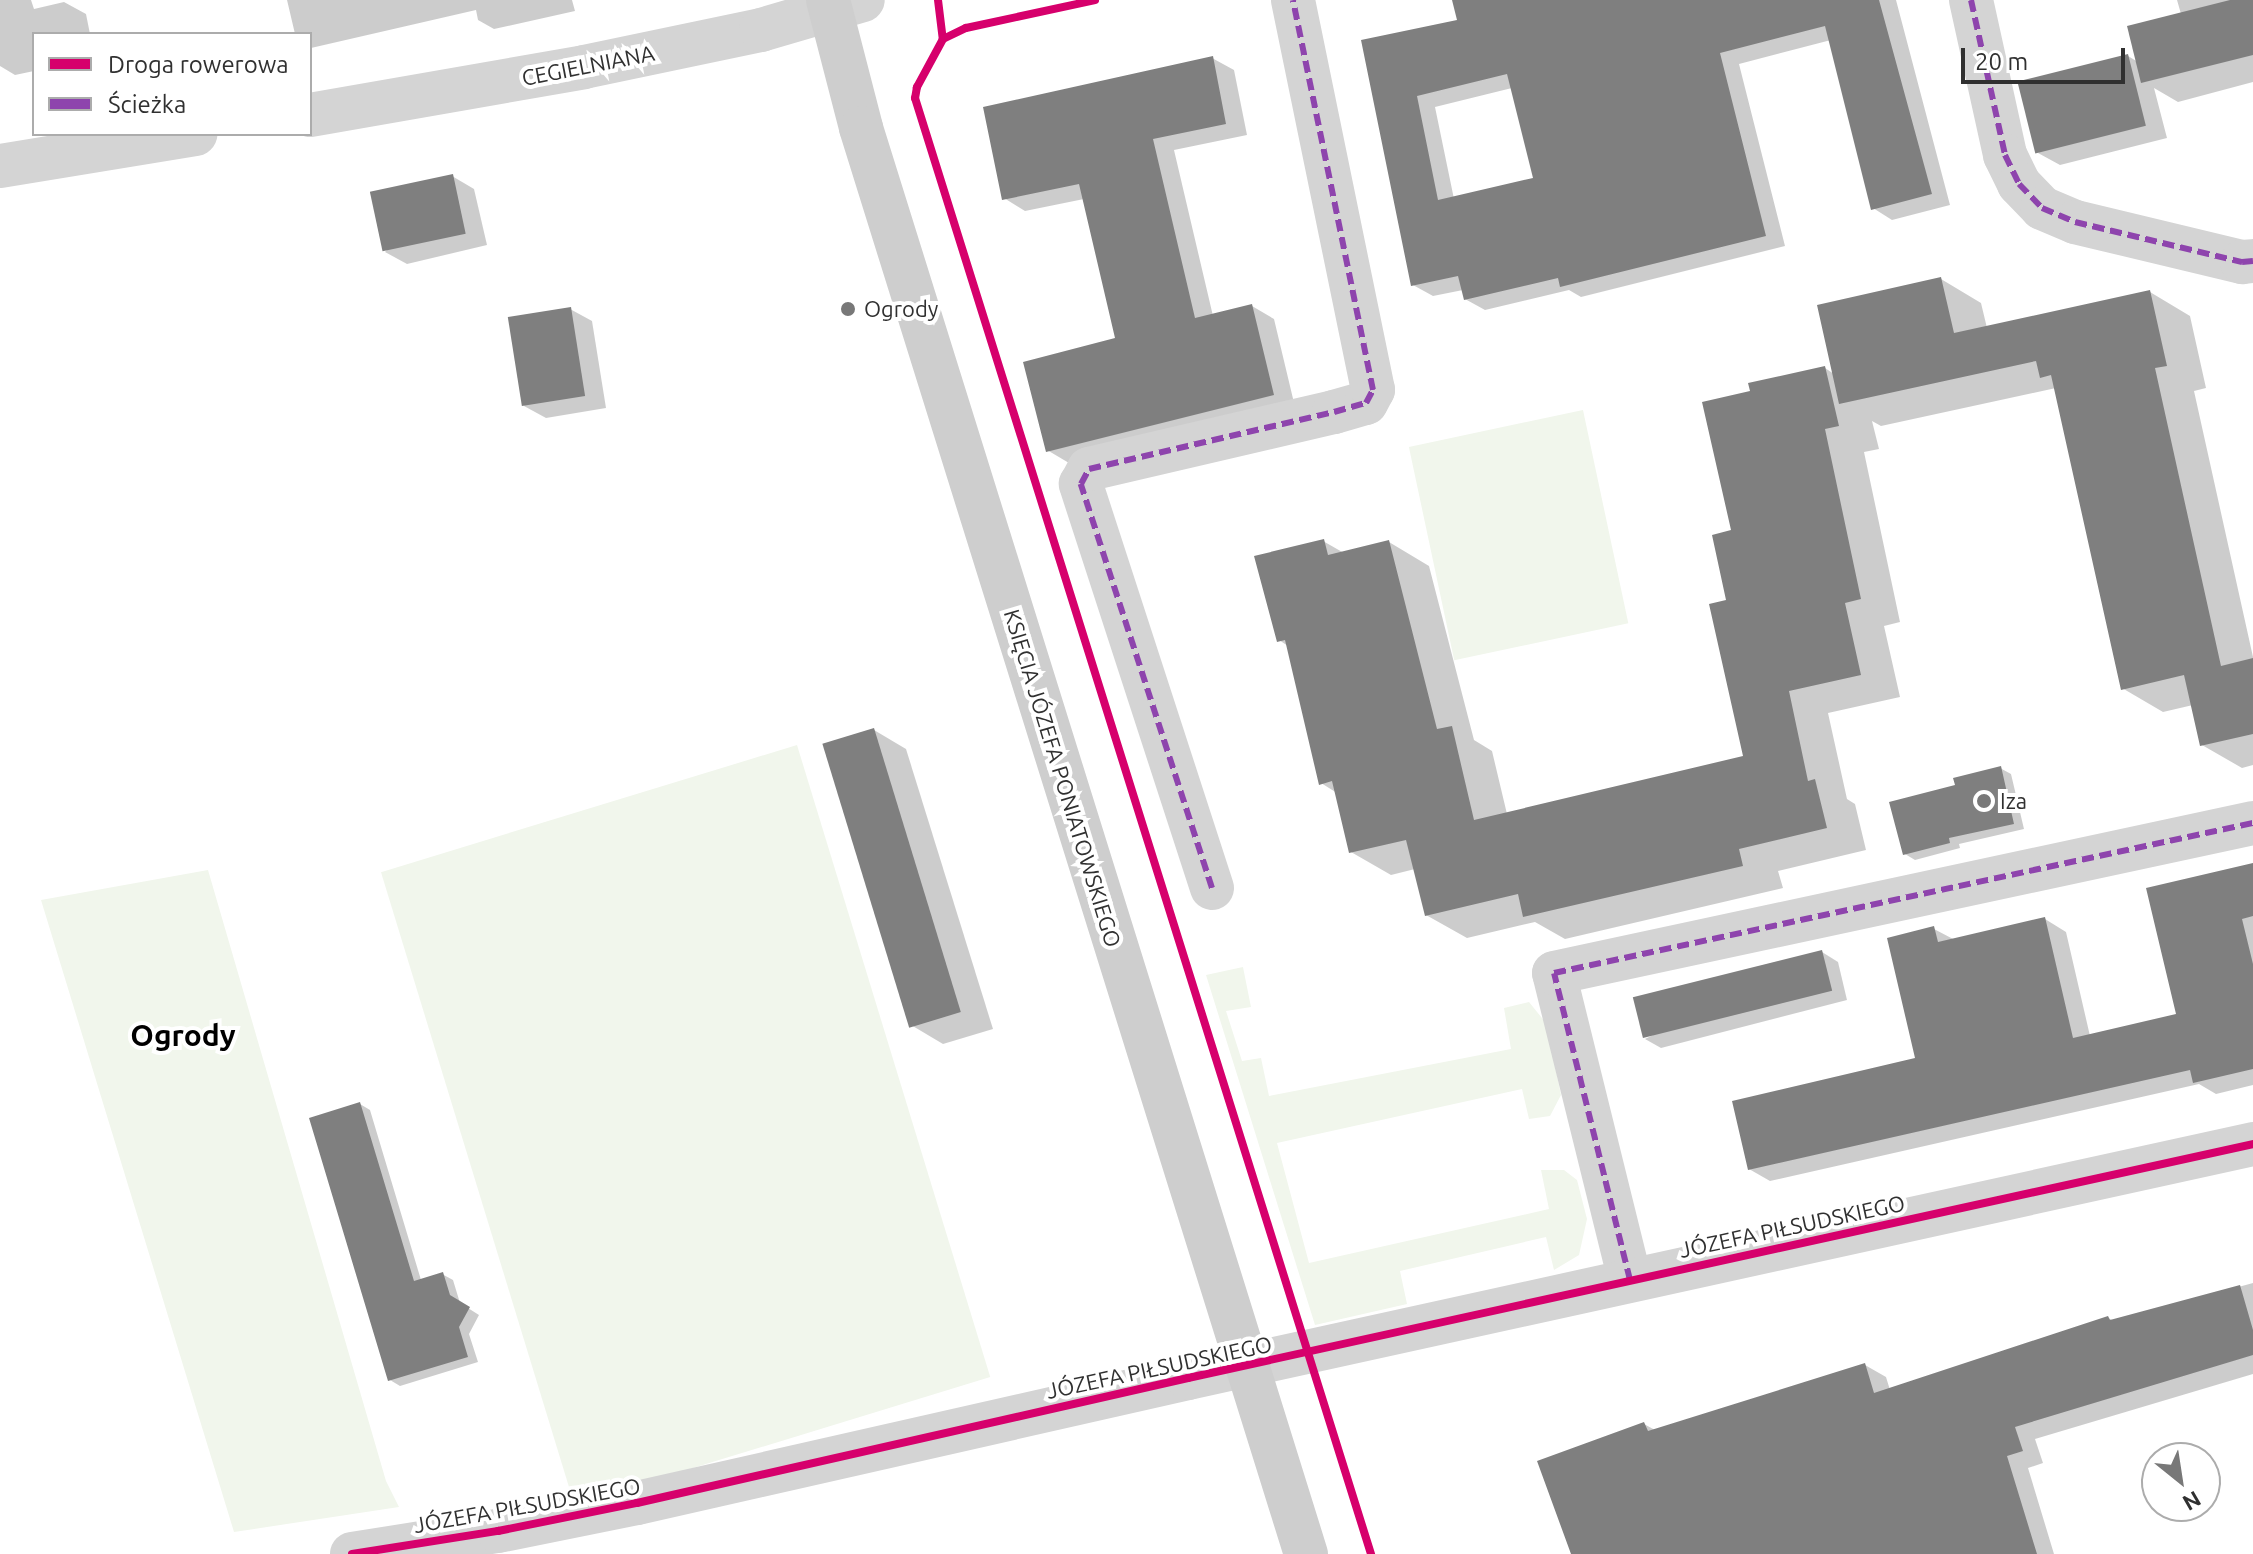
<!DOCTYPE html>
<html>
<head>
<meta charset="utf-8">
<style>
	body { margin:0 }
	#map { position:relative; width:2253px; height:1554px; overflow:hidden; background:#fff; font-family:Ubuntu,sans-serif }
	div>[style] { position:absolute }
	.green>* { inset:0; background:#f1f6ec; transform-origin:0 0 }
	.shadow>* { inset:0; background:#0003 }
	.building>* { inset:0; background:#7f7f7f; transform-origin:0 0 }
	.street>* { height:44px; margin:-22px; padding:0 22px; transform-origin:22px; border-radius:22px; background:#d4d4d4 }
	.secondary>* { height:44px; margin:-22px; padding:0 22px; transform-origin:22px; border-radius:22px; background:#cecece }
	.quiet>* { height:6px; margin-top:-3px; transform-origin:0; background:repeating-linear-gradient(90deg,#8e44ad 0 12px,transparent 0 18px) }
	.cycleway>* { height:8px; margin:-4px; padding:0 4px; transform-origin:4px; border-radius:4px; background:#d6006c }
	.dots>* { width:22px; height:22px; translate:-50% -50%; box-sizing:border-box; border:4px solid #fff; border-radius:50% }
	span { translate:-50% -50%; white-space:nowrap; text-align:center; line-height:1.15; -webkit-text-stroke:8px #fff; paint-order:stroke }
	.street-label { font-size:22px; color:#303030 }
	.poi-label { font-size:22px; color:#303030 }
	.left { translate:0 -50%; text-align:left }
	.district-label { font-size:30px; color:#000; font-weight:700 }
	.legend { position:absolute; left:32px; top:32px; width:280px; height:104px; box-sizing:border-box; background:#fff; border:2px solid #acacac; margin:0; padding:10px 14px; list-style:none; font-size:24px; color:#303030 }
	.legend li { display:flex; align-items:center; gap:16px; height:40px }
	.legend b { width:40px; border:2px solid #acacac }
	.north { position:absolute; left:2141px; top:1442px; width:80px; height:80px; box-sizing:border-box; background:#fff; border:2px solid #acacac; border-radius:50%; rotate:150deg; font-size:22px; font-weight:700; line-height:32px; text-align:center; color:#303030 }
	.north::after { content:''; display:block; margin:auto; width:28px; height:36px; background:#787878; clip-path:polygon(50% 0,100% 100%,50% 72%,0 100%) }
	.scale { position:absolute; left:1961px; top:48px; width:164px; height:36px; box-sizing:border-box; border:4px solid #303030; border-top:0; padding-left:10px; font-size:24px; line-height:28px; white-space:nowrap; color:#303030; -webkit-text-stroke:6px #fff; paint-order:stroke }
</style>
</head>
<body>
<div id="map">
	<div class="green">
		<i style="left:1583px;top:410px;width:218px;height:178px;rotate:78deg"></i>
		<i style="left:797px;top:745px;width:661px;height:435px;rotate:73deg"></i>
		<i style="clip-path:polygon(208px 870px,386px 1481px,399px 1507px,234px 1532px,41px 900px)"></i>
		<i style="clip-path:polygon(1243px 967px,1251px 1007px,1226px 1011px,1242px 1061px,1261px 1058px,1269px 1096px,1511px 1049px,1504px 1008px,1529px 1002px,1546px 1023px,1561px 1095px,1550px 1116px,1529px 1119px,1522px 1089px,1277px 1143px,1309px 1263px,1549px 1209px,1541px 1170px,1564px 1170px,1577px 1180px,1587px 1219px,1579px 1255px,1554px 1270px,1546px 1237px,1400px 1271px,1407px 1304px,1315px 1325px,1206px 975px)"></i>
	</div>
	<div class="shadow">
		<i style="clip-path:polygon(0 0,31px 0,34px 9px,64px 2px,86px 14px,90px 34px,34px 34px,34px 71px,15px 75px,0 66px)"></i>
		<i style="clip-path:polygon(287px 0,572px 0,575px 11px,494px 29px,478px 20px,476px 10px,311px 48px,310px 34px,295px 34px)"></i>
		<i style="clip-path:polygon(evenodd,1454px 0,1896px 0,1950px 205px,1892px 220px,1873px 208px,1831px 40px,1739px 64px,1785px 246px,1581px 297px,1569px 290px,1485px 310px,1465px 299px,1463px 290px,1433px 296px,1413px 285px,1363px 41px,1459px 21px,1454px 0,1512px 88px,1535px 180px,1454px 199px,1435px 107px,1512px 88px)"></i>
		<i style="clip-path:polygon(2177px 0,2253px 0,2253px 82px,2178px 102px,2154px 88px,2167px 138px,2060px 165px,2038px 153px,2128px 56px,2138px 62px,2181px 14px)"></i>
		<i style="clip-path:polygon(1212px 58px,1234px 70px,1247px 135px,1174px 150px,1213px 316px,1252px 306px,1274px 319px,1295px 407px,1069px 463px,1047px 450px,1118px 339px,1084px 199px,1025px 211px,1004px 198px)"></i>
		<i style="clip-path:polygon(452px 176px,474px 189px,487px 245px,407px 264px,385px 252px)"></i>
		<i style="clip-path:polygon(1941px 279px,1981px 303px,1987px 328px,2150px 292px,2190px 316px,2206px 388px,2194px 391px,2253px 657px,2253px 765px,2242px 768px,2202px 745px,2193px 705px,2163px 712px,2122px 688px,2056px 388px,1881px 426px,1872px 421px,1879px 449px,1864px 452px,1900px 622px,1884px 626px,1900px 697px,1828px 713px,1847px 799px,1855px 804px,1866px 850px,1778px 871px,1783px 888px,1565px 939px,1535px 922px,1467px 938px,1426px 915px,1415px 869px,1391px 875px,1351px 852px,1337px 793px,1321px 783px,1288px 646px,1279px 640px,1323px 541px,1344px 553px,1389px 542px,1429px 566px,1474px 740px,1492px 751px,1507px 814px,1745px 757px,1728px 601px,1733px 532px,1753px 392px,1825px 368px,1834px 374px)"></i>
		<i style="clip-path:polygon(570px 309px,592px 321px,606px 408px,546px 418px,524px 406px)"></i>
		<i style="clip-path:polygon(874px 730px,906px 749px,993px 1029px,943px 1044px,911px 1025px)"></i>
		<i style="clip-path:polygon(2000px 768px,2011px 774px,2024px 829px,1959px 844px,1960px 848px,1915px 860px,1905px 854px,1957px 786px)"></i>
		<i style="clip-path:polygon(2253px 864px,2253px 1085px,2216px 1094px,2199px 1084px,1770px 1181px,1749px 1169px,1918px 1060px,1934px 929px,1955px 940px,2045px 919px,2066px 932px,2090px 1036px,2178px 1015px)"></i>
		<i style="clip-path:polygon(1822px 952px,1838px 962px,1847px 1000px,1661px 1048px,1645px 1039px)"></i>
		<i style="clip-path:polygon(360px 1104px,370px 1110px,421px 1280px,442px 1274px,453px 1280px,460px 1303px,479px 1315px,469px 1334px,478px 1362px,400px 1386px,390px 1380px)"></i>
		<i style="clip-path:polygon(2253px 1283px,2253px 1374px,2035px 1439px,2043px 1463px,2028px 1468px,2054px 1554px,1573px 1554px,1644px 1424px,1655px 1430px,1865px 1365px,1886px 1377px,1890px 1390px,2108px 1318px,2114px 1321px)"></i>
	</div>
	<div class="building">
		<i style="clip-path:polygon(evenodd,1452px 0,1879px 0,1932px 194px,1871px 210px,1825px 26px,1720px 53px,1766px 236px,1560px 287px,1558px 278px,1464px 300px,1458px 276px,1411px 286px,1361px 40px,1457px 20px,1452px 0,1507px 74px,1533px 178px,1438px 200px,1417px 96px,1507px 74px)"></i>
		<i style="clip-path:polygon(2230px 0,2253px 0,2253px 55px,2141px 83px,2127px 26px)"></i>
		<i style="left:2128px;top:54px;width:74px;height:114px;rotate:76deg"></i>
		<i style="clip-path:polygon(1213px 56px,1226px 124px,1153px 139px,1195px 318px,1252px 304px,1274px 395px,1046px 452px,1023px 362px,1115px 338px,1079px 184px,1002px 200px,983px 107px)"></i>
		<i style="left:453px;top:174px;width:61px;height:85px;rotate:78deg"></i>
		<i style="clip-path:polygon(1941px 277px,1954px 333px,2150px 290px,2167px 366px,2155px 368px,2221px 666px,2253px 658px,2253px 734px,2200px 746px,2184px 675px,2121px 690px,2051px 375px,2040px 378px,2036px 361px,1839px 404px,1817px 305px)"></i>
		<i style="left:571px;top:307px;width:90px;height:64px;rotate:81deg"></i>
		<i style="clip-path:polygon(1825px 366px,1839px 426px,1825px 429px,1861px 599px,1845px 603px,1861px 675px,1789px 691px,1808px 781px,1815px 779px,1827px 828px,1739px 849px,1743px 866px,1523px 917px,1518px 894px,1425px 916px,1406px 840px,1349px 853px,1332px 781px,1319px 785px,1285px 640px,1277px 642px,1254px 556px,1324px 539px,1328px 555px,1389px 540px,1437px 729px,1452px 726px,1474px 820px,1743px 756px,1709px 604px,1726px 600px,1712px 535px,1731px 530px,1702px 402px,1750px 391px,1748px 383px)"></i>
		<i style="left:874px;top:728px;width:297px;height:54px;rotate:73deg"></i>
		<i style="clip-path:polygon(2001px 766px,2014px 824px,1949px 838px,1950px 843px,1903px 855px,1889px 802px,1955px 785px,1953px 778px)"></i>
		<i style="clip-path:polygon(2253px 863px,2253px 916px,2242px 919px,2253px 964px,2253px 1069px,2193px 1083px,2190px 1070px,1748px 1170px,1732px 1101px,1915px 1058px,1887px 938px,1934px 926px,1938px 942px,2045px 917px,2073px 1038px,2176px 1014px,2146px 888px)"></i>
		<i style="left:1822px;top:950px;width:42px;height:195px;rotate:76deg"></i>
		<i style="clip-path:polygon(360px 1102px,414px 1281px,443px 1272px,450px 1295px,470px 1307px,459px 1327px,468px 1357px,388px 1381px,309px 1118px)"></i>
		<i style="clip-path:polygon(2240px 1285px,2253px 1330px,2253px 1355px,2015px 1427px,2023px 1451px,2007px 1456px,2037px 1554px,1571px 1554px,1537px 1461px,1644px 1422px,1648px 1431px,1865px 1363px,1874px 1393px,2108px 1316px,2110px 1320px)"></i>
	</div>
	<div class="street">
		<i style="left:1971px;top:0;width:159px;rotate:77.6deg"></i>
		<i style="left:2005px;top:155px;width:32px;rotate:64deg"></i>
		<i style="left:2019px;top:184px;width:33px;rotate:46deg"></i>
		<i style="left:2042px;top:208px;width:36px;rotate:23deg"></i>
		<i style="left:2075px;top:222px;width:172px;rotate:13.5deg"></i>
		<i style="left:2242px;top:262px;width:11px;rotate:-5deg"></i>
		<i style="left:310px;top:115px;width:278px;rotate:-9.9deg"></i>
		<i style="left:584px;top:67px;width:181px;rotate:-11.8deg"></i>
		<i style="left:761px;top:30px;width:106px;rotate:-16.4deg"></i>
		<i style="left:0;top:166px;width:198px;rotate:-9.3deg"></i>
		<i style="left:1212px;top:888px;width:425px;rotate:-108deg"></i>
		<i style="left:1081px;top:484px;width:17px;rotate:-62deg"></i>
		<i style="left:1089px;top:469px;width:252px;rotate:-13.1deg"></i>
		<i style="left:1334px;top:412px;width:33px;rotate:-16deg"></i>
		<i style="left:1366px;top:403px;width:15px;rotate:-62deg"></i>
		<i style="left:1373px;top:390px;width:398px;rotate:-101.6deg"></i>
		<i style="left:1630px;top:1280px;width:316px;rotate:-103.9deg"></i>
		<i style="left:1554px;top:973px;width:715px;rotate:-12.11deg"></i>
		<i style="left:352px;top:1554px;width:148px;rotate:-9deg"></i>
		<i style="left:498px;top:1531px;width:142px;rotate:-11.4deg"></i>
		<i style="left:637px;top:1503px;width:565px;rotate:-12.78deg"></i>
		<i style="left:1188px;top:1378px;width:1090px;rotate:-12.39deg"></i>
	</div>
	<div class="secondary">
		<i style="left:828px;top:0;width:132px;rotate:75.5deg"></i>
		<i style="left:861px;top:128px;width:1494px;rotate:72.67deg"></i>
	</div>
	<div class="quiet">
		<i style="left:1971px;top:0;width:159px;rotate:77.6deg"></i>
		<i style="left:2005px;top:155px;width:32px;rotate:64deg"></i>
		<i style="left:2019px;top:184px;width:33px;rotate:46deg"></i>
		<i style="left:2042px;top:208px;width:36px;rotate:23deg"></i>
		<i style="left:2075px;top:222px;width:172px;rotate:13.5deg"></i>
		<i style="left:2242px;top:262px;width:11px;rotate:-5deg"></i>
		<i style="left:1212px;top:888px;width:425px;rotate:-108deg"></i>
		<i style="left:1081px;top:484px;width:17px;rotate:-62deg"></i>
		<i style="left:1089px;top:469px;width:252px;rotate:-13.1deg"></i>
		<i style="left:1334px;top:412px;width:33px;rotate:-16deg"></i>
		<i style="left:1366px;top:403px;width:15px;rotate:-62deg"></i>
		<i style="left:1373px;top:390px;width:398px;rotate:-101.6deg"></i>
		<i style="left:1630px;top:1280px;width:316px;rotate:-103.9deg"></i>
		<i style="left:1554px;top:973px;width:715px;rotate:-12.11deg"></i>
	</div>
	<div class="cycleway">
		<i style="left:938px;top:0;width:39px;rotate:83deg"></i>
		<i style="left:943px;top:39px;width:55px;rotate:118.4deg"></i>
		<i style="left:917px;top:87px;width:11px;rotate:100deg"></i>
		<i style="left:915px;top:98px;width:1526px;rotate:72.61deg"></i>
		<i style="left:943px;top:39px;width:25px;rotate:-26deg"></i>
		<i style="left:966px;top:28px;width:132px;rotate:-12.2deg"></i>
		<i style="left:352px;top:1554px;width:148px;rotate:-9deg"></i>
		<i style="left:498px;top:1531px;width:142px;rotate:-11.4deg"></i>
		<i style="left:637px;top:1503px;width:565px;rotate:-12.78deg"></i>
		<i style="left:1188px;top:1378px;width:1090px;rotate:-12.39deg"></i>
	</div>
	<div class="dots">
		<i style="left:848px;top:309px;background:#787878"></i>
		<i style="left:1984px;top:801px;background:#787878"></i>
	</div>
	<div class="street-label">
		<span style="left:588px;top:65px;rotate:-11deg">CEGIELNIANA</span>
		<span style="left:1063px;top:778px;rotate:73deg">KSIĘCIA JÓZEFA PONIATOWSKIEGO</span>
		<span style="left:1792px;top:1226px;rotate:-12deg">JÓZEFA PIŁSUDSKIEGO</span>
		<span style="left:1159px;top:1367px;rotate:-12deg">JÓZEFA PIŁSUDSKIEGO</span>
		<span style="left:527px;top:1505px;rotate:-10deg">JÓZEFA PIŁSUDSKIEGO</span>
	</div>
	<div class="poi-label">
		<span class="left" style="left:864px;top:309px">Ogrody</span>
		<span class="left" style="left:2000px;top:801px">Iza</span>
	</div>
	<div class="district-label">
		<span style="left:183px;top:1035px">Ogrody</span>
	</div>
	<ul class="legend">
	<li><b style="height:10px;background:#d6006c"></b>Droga rowerowa</li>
	<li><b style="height:10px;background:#8e44ad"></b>Ścieżka</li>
	</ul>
	<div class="north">N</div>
	<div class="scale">20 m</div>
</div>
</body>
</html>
